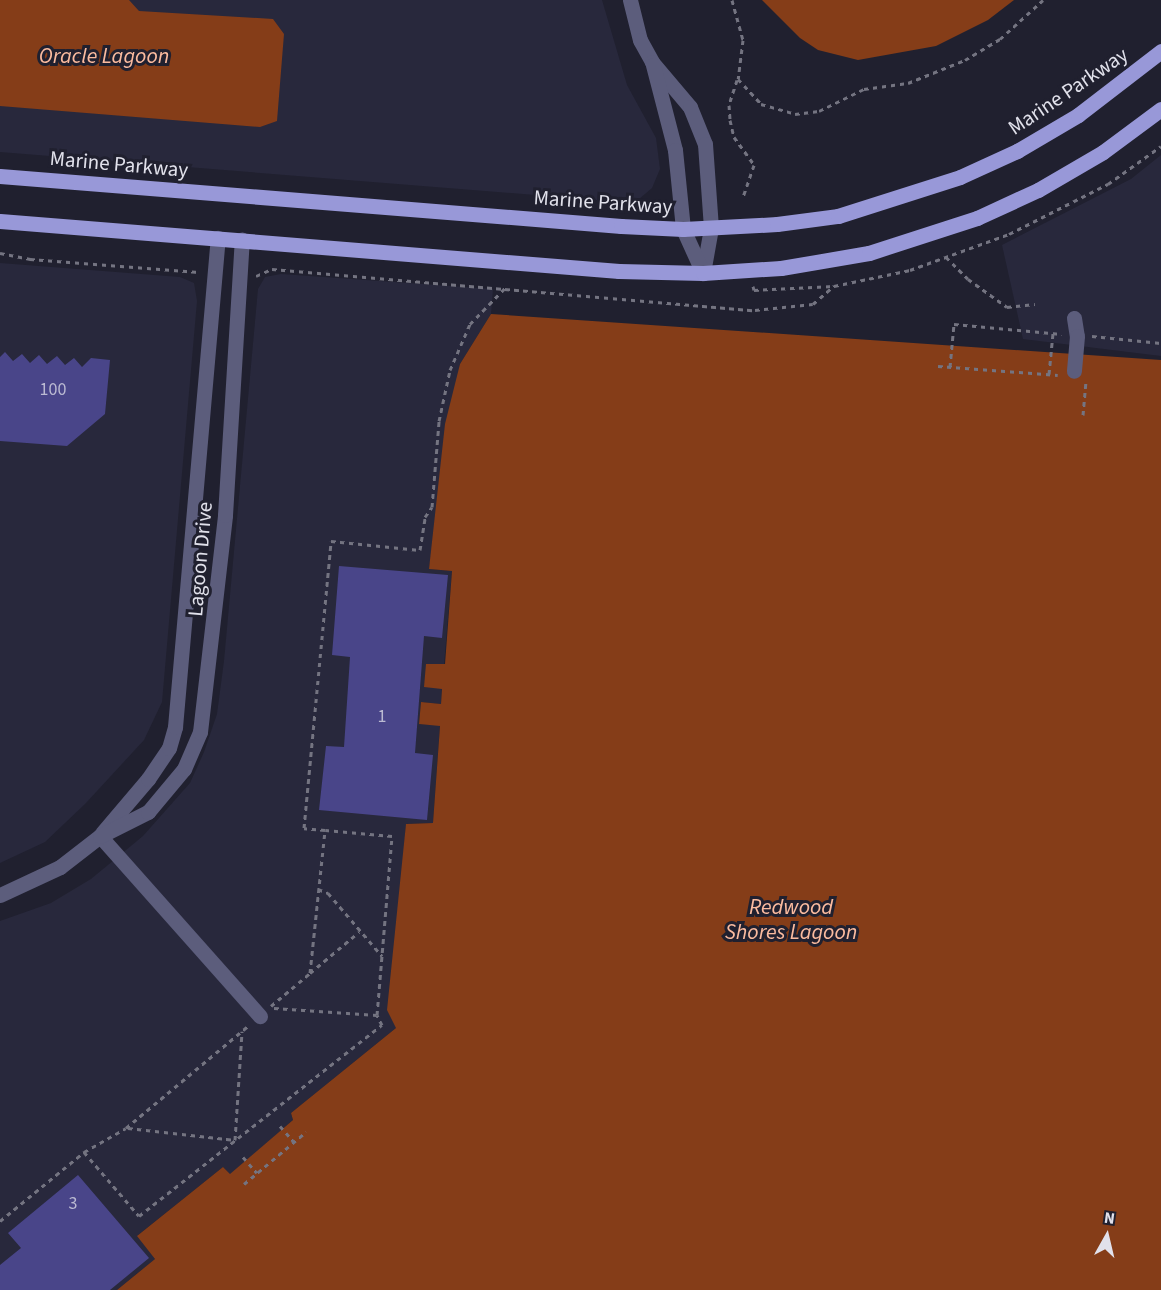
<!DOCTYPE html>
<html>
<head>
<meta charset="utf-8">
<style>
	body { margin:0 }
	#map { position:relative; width:1161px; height:1290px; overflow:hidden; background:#20202f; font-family:"Source Sans 3",sans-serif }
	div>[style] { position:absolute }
	.built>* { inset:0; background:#28283c }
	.water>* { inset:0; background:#853d18 }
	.building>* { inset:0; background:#494589 }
	.path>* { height:3px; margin-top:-1.5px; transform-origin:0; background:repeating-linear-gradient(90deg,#747481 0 4.5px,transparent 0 9px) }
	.minor>* { height:15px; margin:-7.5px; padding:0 7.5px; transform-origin:7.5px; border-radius:7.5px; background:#5c5d7c }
	.major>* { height:15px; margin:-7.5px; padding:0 7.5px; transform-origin:7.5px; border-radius:7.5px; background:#9898d8 }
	span { translate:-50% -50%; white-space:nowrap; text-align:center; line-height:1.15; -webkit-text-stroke:6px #20202f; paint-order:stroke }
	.number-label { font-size:18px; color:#bbbad2 }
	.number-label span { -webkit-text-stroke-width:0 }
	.street-label { font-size:21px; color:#e1e1eb }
	.water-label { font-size:22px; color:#fbbb9f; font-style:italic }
	.north { position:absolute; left:1077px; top:1206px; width:60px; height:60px; -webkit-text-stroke:4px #20202f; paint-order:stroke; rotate:8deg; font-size:16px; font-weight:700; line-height:24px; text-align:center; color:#e1e1eb }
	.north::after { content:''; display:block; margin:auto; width:21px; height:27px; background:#e1e1eb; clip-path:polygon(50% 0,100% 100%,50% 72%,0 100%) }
</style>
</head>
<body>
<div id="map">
	<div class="built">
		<i style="clip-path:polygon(0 0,602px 0,627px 85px,656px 138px,660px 169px,652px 188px,639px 199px,622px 202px,0 152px)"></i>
		<i style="clip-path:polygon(1161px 155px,1161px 356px,1023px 339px,1002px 245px,1131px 179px)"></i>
		<i style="clip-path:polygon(0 263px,180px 277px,194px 283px,197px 301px,162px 702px,144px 740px,85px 804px,45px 842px,0 863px)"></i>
		<i style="clip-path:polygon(281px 274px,493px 289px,491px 314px,460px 364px,429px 569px,452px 571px,444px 665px,426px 664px,442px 689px,441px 704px,421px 702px,419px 724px,440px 725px,433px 823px,406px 824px,396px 1028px,291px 1113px,293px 1120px,230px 1175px,223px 1167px,138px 1235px,155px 1259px,117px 1290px,0 1290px,0 921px,51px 903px,91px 879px,143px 836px,190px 783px,204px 752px,217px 714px,224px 661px,258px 289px,265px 277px)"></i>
	</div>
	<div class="water">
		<i style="clip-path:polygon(0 0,129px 0,139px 11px,273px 19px,284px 34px,277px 121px,260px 127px,0 106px)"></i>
		<i style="clip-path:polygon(762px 0,1014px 0,988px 20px,936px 46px,858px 60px,818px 50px,800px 38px)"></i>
		<i style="clip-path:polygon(491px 314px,1161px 360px,1161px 1290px,117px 1290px,155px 1259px,137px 1236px,223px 1167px,230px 1174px,293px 1120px,291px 1113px,396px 1028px,387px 1010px,406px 824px,433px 823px,440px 726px,419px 724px,421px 702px,441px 704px,442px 689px,424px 687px,426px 664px,445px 664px,452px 571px,429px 569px,445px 424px,460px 364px)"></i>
	</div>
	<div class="building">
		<i style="clip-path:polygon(5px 352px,13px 361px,22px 354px,30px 363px,39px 355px,47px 364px,57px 356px,65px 365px,74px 358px,82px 367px,91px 358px,110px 360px,105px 414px,67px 446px,0 441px,0 357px)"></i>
		<i style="clip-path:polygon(339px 566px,448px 575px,442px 638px,424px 636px,415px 753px,433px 755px,427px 820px,319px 810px,326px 746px,344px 747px,350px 657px,332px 655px)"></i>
		<i style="clip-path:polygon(78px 1175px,149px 1258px,110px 1290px,0 1290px,0 1265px,21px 1248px,8px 1233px)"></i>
	</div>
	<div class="path">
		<i style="left:732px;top:0;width:41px;rotate:74.6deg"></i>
		<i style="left:743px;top:40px;width:39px;rotate:97deg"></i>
		<i style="left:738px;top:79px;width:34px;rotate:47deg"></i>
		<i style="left:761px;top:104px;width:35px;rotate:16deg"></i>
		<i style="left:795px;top:114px;width:24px;rotate:-7deg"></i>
		<i style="left:819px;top:111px;width:50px;rotate:-26.1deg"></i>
		<i style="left:864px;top:89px;width:44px;rotate:-7.8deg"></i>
		<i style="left:908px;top:83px;width:61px;rotate:-22deg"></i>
		<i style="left:965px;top:60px;width:41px;rotate:-31deg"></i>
		<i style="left:1000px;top:39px;width:58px;rotate:-42.2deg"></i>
		<i style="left:737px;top:80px;width:26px;rotate:108deg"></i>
		<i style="left:729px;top:105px;width:15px;rotate:86deg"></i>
		<i style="left:730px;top:120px;width:17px;rotate:77deg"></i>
		<i style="left:734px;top:137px;width:34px;rotate:54deg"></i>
		<i style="left:754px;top:165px;width:34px;rotate:109deg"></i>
		<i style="left:0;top:253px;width:31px;rotate:11deg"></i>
		<i style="left:30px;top:259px;width:169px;rotate:4.4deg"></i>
		<i style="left:946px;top:257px;width:31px;rotate:45deg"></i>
		<i style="left:968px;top:279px;width:48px;rotate:35.7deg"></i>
		<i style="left:1007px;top:307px;width:28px;rotate:-6deg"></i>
		<i style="left:256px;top:276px;width:17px;rotate:-24deg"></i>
		<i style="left:272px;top:269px;width:485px;rotate:4.9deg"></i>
		<i style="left:755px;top:310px;width:58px;rotate:-5.9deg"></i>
		<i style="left:813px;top:304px;width:28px;rotate:-41deg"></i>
		<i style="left:753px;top:286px;width:4px;rotate:76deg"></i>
		<i style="left:754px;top:290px;width:80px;rotate:-2.9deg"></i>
		<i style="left:834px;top:286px;width:78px;rotate:-11.9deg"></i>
		<i style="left:910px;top:270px;width:105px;rotate:-20deg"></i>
		<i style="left:1009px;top:234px;width:111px;rotate:-26.8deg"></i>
		<i style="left:1108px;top:184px;width:65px;rotate:-35.6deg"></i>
		<i style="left:1092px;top:336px;width:69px;rotate:5.8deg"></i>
		<i style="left:938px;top:366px;width:120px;rotate:4.3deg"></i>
		<i style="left:950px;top:367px;width:43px;rotate:-84.7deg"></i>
		<i style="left:954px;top:324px;width:108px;rotate:5.3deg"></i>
		<i style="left:1049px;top:374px;width:41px;rotate:-84.4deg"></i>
		<i style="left:1083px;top:415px;width:33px;rotate:-85deg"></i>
		<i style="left:318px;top:889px;width:11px;rotate:22deg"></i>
		<i style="left:328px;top:893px;width:83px;rotate:49.4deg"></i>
		<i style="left:310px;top:973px;width:64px;rotate:-39.9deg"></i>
		<i style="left:271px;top:1006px;width:51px;rotate:-40.2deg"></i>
		<i style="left:310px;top:973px;width:144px;rotate:-84deg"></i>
		<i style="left:325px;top:830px;width:21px;rotate:-175deg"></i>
		<i style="left:304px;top:828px;width:288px;rotate:-84.6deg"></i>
		<i style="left:331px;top:541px;width:89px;rotate:5.8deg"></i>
		<i style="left:420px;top:550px;width:33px;rotate:-81deg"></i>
		<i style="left:425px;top:517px;width:12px;rotate:-55deg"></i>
		<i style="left:432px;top:507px;width:86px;rotate:-85.3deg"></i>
		<i style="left:439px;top:421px;width:52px;rotate:-77.8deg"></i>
		<i style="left:450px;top:370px;width:50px;rotate:-66.5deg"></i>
		<i style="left:470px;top:324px;width:50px;rotate:-45.8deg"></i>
		<i style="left:274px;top:1008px;width:103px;rotate:3.9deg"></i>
		<i style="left:280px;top:1126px;width:21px;rotate:49deg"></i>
		<i style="left:128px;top:1128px;width:108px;rotate:6.4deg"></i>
		<i style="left:235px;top:1140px;width:109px;rotate:-86.3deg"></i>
		<i style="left:84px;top:1152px;width:84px;rotate:49.3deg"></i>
		<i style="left:139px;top:1216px;width:309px;rotate:-38.2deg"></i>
		<i style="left:382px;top:1025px;width:11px;rotate:-117deg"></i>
		<i style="left:377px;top:1015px;width:180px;rotate:-85.2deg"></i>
		<i style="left:392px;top:836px;width:67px;rotate:-174.9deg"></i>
		<i style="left:243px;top:1157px;width:21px;rotate:49deg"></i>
		<i style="left:244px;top:1184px;width:81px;rotate:-40deg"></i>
		<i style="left:0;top:1221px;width:109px;rotate:-39.4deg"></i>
		<i style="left:84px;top:1152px;width:48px;rotate:-29.7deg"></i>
		<i style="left:126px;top:1128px;width:159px;rotate:-39.9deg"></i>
	</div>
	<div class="minor">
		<i style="left:630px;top:0;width:41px;rotate:76deg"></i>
		<i style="left:640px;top:40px;width:25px;rotate:61deg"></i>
		<i style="left:652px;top:62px;width:59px;rotate:49.8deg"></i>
		<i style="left:690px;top:107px;width:40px;rotate:68deg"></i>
		<i style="left:705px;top:144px;width:84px;rotate:85.9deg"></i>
		<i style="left:711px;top:228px;width:46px;rotate:100.1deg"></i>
		<i style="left:653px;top:65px;width:88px;rotate:75.5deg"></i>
		<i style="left:675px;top:150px;width:79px;rotate:84.2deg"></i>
		<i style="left:683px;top:229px;width:48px;rotate:65.6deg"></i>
		<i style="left:1074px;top:318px;width:18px;rotate:81deg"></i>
		<i style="left:1077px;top:336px;width:35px;rotate:95deg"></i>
		<i style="left:102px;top:833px;width:71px;rotate:-49.6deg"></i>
		<i style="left:148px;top:779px;width:37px;rotate:-56deg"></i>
		<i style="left:169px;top:748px;width:22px;rotate:-74deg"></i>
		<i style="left:175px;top:727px;width:491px;rotate:-85deg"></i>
		<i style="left:100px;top:836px;width:241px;rotate:48.4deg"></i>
		<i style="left:0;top:895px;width:66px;rotate:-25deg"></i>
		<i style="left:60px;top:867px;width:51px;rotate:-37.8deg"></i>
		<i style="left:100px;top:836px;width:54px;rotate:-26.6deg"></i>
		<i style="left:148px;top:812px;width:56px;rotate:-50.1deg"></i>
		<i style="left:184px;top:769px;width:40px;rotate:-66.6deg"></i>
		<i style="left:200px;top:732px;width:218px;rotate:-83.4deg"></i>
		<i style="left:225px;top:515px;width:276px;rotate:-86.5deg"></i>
	</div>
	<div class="major">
		<i style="left:0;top:176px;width:623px;rotate:4.6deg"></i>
		<i style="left:621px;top:226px;width:62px;rotate:2.8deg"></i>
		<i style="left:683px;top:229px;width:94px;rotate:-3deg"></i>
		<i style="left:777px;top:224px;width:62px;rotate:-7.5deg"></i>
		<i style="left:838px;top:216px;width:128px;rotate:-17.7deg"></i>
		<i style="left:960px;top:177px;width:63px;rotate:-24.5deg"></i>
		<i style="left:1017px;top:151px;width:71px;rotate:-30.5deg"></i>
		<i style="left:1078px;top:115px;width:105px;rotate:-37.6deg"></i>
		<i style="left:0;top:221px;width:621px;rotate:4.62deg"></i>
		<i style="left:619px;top:271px;width:84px;rotate:1.4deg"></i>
		<i style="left:703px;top:273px;width:78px;rotate:-3.7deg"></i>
		<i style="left:781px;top:268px;width:89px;rotate:-9.7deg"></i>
		<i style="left:869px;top:253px;width:114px;rotate:-18deg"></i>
		<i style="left:977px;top:218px;width:67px;rotate:-24.7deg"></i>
		<i style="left:1038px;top:190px;width:75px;rotate:-30.3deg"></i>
		<i style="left:1103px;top:152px;width:72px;rotate:-36.6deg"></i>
	</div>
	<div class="number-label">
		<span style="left:53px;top:390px">100</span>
		<span style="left:382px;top:717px">1</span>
		<span style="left:73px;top:1204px">3</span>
	</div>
	<div class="street-label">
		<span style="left:1068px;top:91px;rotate:-34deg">Marine Parkway</span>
		<span style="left:119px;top:164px;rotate:5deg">Marine Parkway</span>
		<span style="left:603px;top:202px;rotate:4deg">Marine Parkway</span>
		<span style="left:200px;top:559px;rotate:-85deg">Lagoon Drive</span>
	</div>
	<div class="water-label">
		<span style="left:104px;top:57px">Oracle Lagoon</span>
		<span style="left:791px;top:920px">Redwood<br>Shores Lagoon</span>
	</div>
	<div class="north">N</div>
</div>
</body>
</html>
